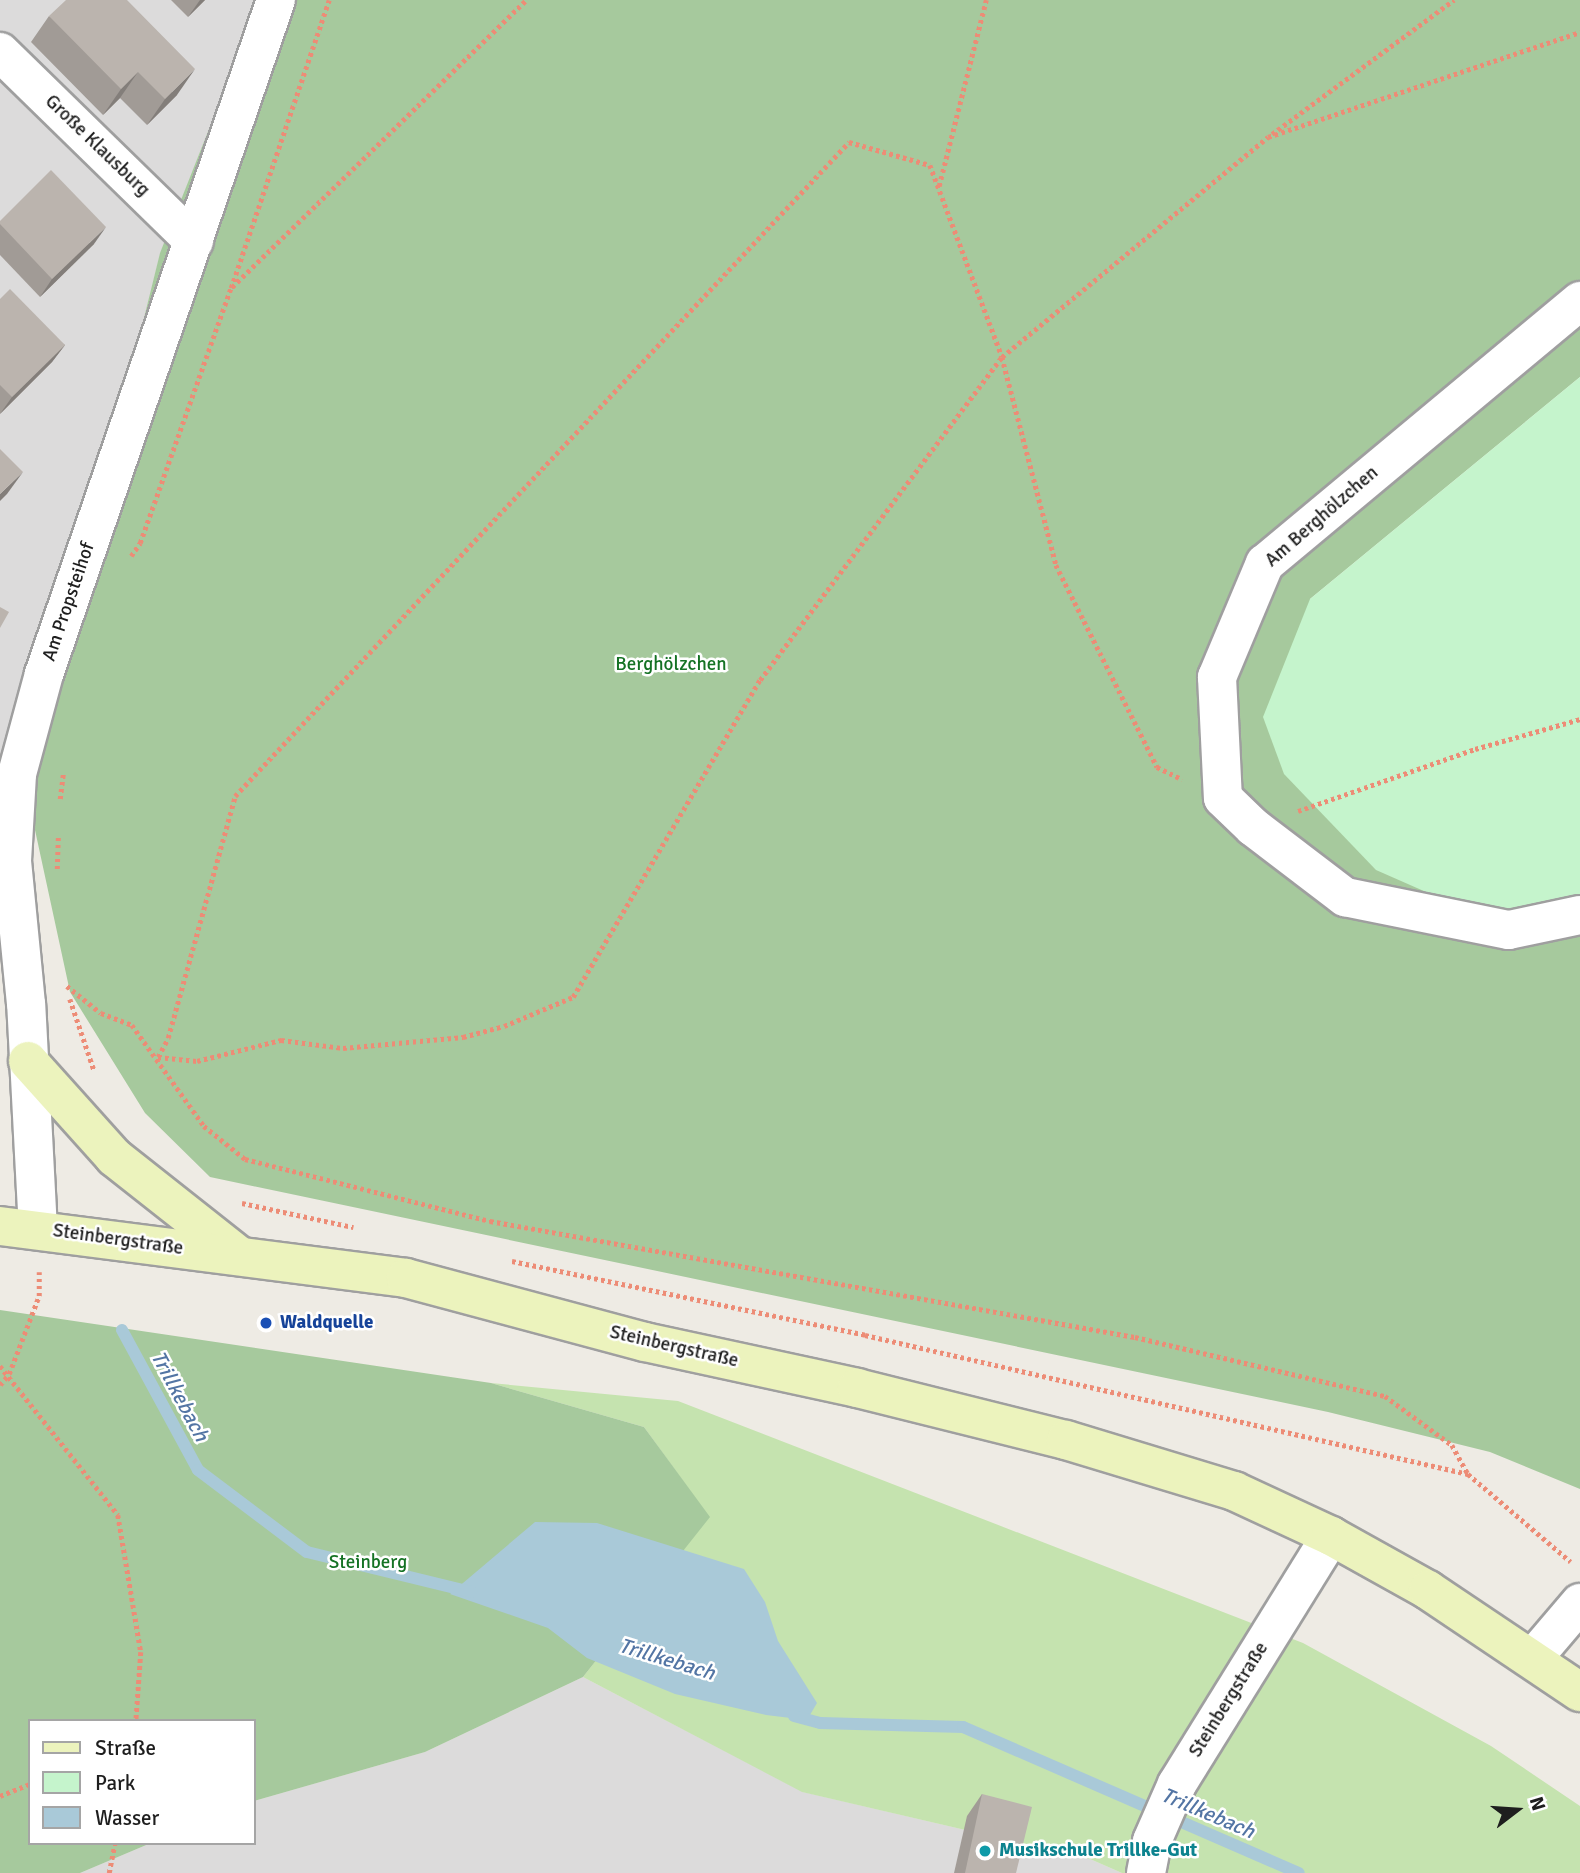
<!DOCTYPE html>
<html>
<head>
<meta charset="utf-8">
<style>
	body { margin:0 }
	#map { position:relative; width:1580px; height:1873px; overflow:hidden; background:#eeebe4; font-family:Signika,sans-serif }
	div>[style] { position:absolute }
	.residential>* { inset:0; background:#dcdbdb }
	.grass>* { inset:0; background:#c5e3af }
	.forest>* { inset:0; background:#a6c99d }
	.park>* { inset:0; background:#c5f4cc }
	.water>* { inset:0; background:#a9c9d8 }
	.stream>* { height:12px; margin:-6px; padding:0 6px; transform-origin:6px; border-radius:6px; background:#a9c9d8 }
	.path>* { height:4.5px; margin-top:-2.25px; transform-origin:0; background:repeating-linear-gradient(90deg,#ed8c76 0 3.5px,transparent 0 7px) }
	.roads { filter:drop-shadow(2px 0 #9f9f9f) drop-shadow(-2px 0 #9f9f9f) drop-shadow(0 2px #9f9f9f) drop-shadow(0 -2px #9f9f9f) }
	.minor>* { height:38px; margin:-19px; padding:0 19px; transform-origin:19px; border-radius:19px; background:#fff }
	.tertiary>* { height:38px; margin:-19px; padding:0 19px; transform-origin:19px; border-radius:19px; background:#fff }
	.secondary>* { height:38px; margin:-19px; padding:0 19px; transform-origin:19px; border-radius:19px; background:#ecf3bd }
	.wall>* { inset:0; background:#a19b96 }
	.shaded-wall>* { inset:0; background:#837e7a }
	.building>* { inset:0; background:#bbb4ae }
	.dots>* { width:19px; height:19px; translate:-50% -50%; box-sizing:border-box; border:4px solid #fff; border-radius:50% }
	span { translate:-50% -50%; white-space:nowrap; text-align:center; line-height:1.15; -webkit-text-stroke:5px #fff; paint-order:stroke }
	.street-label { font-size:19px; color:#1e1e1e }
	.park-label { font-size:19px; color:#157224 }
	.transit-label { font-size:19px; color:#164399; font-weight:700 }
	.left { translate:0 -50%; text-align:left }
	.culture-label { font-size:19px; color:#0d838f; font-weight:700 }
	.water-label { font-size:21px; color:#5375a4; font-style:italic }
	.legend { position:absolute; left:28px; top:1719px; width:228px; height:126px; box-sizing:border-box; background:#fff; border:2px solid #a5a5a5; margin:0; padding:9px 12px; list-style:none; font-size:21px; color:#1e1e1e }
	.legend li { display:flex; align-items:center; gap:14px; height:35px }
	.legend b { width:35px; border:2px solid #a5a5a5 }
	.north { position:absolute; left:1482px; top:1775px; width:70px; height:70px; -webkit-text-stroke:5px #fff; paint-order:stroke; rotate:73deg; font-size:19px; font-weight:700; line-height:28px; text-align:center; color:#1e1e1e }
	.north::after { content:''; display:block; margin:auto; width:24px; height:32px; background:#1e1e1e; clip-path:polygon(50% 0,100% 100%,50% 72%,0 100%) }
</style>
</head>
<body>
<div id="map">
	<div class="residential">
		<i style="clip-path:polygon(0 0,260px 0,160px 254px,27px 793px,0 779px)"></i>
		<i style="clip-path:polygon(583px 1677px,803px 1792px,1090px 1859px,1122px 1873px,80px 1873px,151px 1843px,254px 1843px,254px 1801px,425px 1752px)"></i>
	</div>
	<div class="grass">
		<i style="clip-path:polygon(491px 1383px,678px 1401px,1303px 1643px,1491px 1746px,1580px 1806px,1580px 1873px,1122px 1873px,1090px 1859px,802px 1792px,583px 1677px,709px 1517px,644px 1427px)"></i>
	</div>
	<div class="forest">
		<i style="clip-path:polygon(260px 0,1580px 0,1580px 377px,1310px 599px,1580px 912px,1580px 1489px,1490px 1452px,1328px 1412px,210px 1177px,145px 1113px,70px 992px,27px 793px,160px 253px)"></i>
		<i style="clip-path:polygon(0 1310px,491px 1383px,644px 1427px,710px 1517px,583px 1677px,425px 1752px,254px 1801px,254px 1721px,30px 1721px,30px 1843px,151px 1843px,80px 1873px,0 1873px)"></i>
	</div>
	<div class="park">
		<i style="clip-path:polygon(1580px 377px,1580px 912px,1508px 928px,1376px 870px,1284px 774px,1263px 717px,1310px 599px)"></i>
	</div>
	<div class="water">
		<i style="clip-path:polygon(535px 1522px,597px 1523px,744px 1569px,765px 1602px,778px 1641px,817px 1703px,807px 1720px,766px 1715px,675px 1694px,587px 1658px,548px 1628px,450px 1594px)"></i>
	</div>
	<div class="stream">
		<i style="left:122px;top:1330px;width:159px;rotate:61.5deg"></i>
		<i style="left:198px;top:1470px;width:136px;rotate:37deg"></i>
		<i style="left:307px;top:1552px;width:169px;rotate:13.7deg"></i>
		<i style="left:794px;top:1716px;width:27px;rotate:15deg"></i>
		<i style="left:820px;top:1723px;width:143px;rotate:1.6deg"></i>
		<i style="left:963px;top:1727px;width:366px;rotate:23.5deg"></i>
	</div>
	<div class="path">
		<i style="left:1272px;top:134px;width:226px;rotate:-36.4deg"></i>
		<i style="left:939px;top:186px;width:192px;rotate:-75.8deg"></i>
		<i style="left:232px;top:287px;width:411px;rotate:-44.3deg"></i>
		<i style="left:131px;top:556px;width:16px;rotate:-55deg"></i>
		<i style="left:140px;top:543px;width:271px;rotate:-70.4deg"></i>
		<i style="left:231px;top:288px;width:304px;rotate:-71.2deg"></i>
		<i style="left:60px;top:799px;width:26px;rotate:-83deg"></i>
		<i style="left:1298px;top:811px;width:188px;rotate:-19.3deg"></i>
		<i style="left:1475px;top:749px;width:109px;rotate:-15.9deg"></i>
		<i style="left:57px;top:869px;width:34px;rotate:-88deg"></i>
		<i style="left:67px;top:986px;width:43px;rotate:38.5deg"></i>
		<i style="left:101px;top:1013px;width:33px;rotate:21deg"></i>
		<i style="left:132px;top:1025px;width:124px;rotate:54.5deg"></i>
		<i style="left:204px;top:1126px;width:53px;rotate:38.8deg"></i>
		<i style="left:245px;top:1159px;width:253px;rotate:14.2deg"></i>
		<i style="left:490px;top:1221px;width:655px;rotate:10.2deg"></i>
		<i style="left:1135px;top:1337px;width:257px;rotate:13.3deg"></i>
		<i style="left:1385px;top:1396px;width:83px;rotate:36.2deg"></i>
		<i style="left:1452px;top:1445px;width:33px;rotate:61deg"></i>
		<i style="left:1468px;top:1474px;width:135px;rotate:40.5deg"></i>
		<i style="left:70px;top:999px;width:75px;rotate:71.3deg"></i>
		<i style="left:158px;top:1057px;width:21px;rotate:-62deg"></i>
		<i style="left:168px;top:1038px;width:251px;rotate:-74.5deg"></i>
		<i style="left:235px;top:796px;width:897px;rotate:-46.81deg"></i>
		<i style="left:849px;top:142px;width:84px;rotate:15.9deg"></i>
		<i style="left:930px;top:165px;width:205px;rotate:69.4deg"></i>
		<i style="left:1002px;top:357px;width:215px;rotate:75.4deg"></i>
		<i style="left:1056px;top:565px;width:226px;rotate:63.4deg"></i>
		<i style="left:1157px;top:767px;width:28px;rotate:26deg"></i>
		<i style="left:158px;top:1057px;width:39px;rotate:6deg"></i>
		<i style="left:197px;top:1061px;width:87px;rotate:-14deg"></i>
		<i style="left:281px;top:1040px;width:63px;rotate:7.4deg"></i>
		<i style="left:343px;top:1048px;width:121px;rotate:-5.2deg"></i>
		<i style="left:463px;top:1037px;width:42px;rotate:-15deg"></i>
		<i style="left:504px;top:1026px;width:75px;rotate:-22.8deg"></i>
		<i style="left:573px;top:997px;width:368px;rotate:-59.5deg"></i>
		<i style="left:760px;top:680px;width:404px;rotate:-53.2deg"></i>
		<i style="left:1002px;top:357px;width:345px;rotate:-39.6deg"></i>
		<i style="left:1268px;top:137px;width:329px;rotate:-18.6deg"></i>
		<i style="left:242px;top:1203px;width:114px;rotate:12.2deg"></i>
		<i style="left:512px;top:1261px;width:361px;rotate:11.8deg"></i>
		<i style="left:865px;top:1335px;width:619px;rotate:12.98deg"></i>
		<i style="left:0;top:1366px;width:190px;rotate:51.6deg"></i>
		<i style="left:118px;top:1515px;width:139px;rotate:80.5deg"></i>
		<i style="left:141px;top:1652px;width:69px;rotate:94.1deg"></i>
		<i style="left:0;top:1385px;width:14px;rotate:-51deg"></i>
		<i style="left:9px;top:1374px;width:84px;rotate:-69deg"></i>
		<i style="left:39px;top:1296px;width:24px;rotate:-90deg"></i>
		<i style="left:0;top:1796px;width:32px;rotate:-22deg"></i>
		<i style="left:109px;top:1873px;width:31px;rotate:-79deg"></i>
	</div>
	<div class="roads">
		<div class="minor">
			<i style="left:0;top:52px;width:271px;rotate:44.3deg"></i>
			<i style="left:1580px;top:301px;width:410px;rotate:140.2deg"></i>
			<i style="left:1265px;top:563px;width:124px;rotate:112.8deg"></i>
			<i style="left:1217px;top:677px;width:121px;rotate:87.2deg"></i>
			<i style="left:1223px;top:798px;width:42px;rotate:44deg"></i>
			<i style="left:1253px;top:827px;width:116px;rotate:37.3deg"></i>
			<i style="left:1345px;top:897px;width:167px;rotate:11.4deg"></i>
			<i style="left:1509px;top:930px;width:73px;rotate:-11.9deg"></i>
			<i style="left:1146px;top:1873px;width:33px;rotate:-79deg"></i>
			<i style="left:1152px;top:1841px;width:62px;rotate:-66.3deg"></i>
			<i style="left:1177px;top:1784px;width:292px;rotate:-58.2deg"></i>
		</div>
		<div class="tertiary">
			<i style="left:38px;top:1230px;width:226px;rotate:-93deg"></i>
			<i style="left:26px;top:1004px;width:144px;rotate:-95.6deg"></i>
			<i style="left:12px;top:861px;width:87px;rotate:-86.7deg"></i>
			<i style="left:17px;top:774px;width:104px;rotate:-74.9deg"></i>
			<i style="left:44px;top:674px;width:713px;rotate:-71.01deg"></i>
			<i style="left:1534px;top:1657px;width:71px;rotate:-49.6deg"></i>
		</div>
		<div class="secondary">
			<i style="left:28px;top:1061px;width:129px;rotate:48.1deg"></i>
			<i style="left:114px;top:1157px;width:158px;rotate:38.3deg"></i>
			<i style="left:0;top:1226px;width:409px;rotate:7.3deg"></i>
			<i style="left:406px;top:1278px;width:247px;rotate:15deg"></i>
			<i style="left:645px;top:1342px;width:217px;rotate:12.2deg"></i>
			<i style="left:857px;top:1388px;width:215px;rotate:14deg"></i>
			<i style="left:1066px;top:1440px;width:176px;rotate:16.9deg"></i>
			<i style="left:1234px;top:1491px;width:107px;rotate:24.9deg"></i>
			<i style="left:1331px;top:1536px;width:111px;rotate:29.1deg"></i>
			<i style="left:1428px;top:1590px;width:183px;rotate:33.9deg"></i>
		</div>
	</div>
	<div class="wall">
		<i style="clip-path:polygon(171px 0,205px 0,188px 17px)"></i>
		<i style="clip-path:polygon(49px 16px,177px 95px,147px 125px,120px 98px,103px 115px,31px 42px)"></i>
		<i style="clip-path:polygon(0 221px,94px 244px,40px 297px,0 255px)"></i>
		<i style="clip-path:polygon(0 299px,65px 345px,52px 362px,0 414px)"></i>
		<i style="clip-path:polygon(982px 1794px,1016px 1873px,954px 1873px,967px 1816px)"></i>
	</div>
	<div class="shaded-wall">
		<i style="clip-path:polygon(200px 0,205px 0,188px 17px)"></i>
		<i style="clip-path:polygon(195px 69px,177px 95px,147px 125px,165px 99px)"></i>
		<i style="clip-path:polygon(138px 72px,120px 98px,103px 115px,121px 89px)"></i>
		<i style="clip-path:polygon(106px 227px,94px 244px,40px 297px,52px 279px)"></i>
		<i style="clip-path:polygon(65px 345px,52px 362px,0 414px,12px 397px)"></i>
		<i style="clip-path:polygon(23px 472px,7px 494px,0 501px,0 494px)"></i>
	</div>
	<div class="building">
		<i style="clip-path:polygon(66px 0,127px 0,195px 69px,165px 99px,138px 72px,121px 89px,49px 16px)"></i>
		<i style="clip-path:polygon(51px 170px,106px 227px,52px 279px,0 224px,0 221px)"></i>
		<i style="clip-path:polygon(10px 289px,65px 345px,12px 397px,0 385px,0 299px)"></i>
		<i style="clip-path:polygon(0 449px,23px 472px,0 494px)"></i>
		<i style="clip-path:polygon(0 607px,9px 612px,0 628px)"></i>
		<i style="clip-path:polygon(982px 1794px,1032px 1807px,1016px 1873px,965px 1873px)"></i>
	</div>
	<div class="dots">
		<i style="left:266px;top:1323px;background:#1a4fb4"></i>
		<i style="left:985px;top:1851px;background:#0f9aa8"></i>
	</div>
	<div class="street-label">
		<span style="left:97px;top:146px;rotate:44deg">Große Klausburg</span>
		<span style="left:1322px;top:517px;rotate:-41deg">Am Berghölzchen</span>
		<span style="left:69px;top:602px;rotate:-71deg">Am Propsteihof</span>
		<span style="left:118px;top:1240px;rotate:8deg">Steinbergstraße</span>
		<span style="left:674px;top:1347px;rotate:13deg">Steinbergstraße</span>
		<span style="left:1229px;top:1700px;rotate:-58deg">Steinbergstraße</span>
	</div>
	<div class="park-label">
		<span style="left:671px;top:665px">Berghölzchen</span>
		<span style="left:368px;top:1563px">Steinberg</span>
	</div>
	<div class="transit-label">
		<span class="left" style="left:280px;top:1323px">Waldquelle</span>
	</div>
	<div class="culture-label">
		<span class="left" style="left:999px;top:1851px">Musikschule Trillke-Gut</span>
	</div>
	<div class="water-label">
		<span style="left:180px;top:1396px;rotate:62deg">Trillkebach</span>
		<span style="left:667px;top:1659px;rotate:17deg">Trillkebach</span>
		<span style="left:1208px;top:1813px;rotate:23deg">Trillkebach</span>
	</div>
	<ul class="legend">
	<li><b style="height:9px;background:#ecf3bd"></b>Straße</li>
	<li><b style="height:19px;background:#c5f4cc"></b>Park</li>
	<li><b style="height:19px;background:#a9c9d8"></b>Wasser</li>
	</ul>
	<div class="north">N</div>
</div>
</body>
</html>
